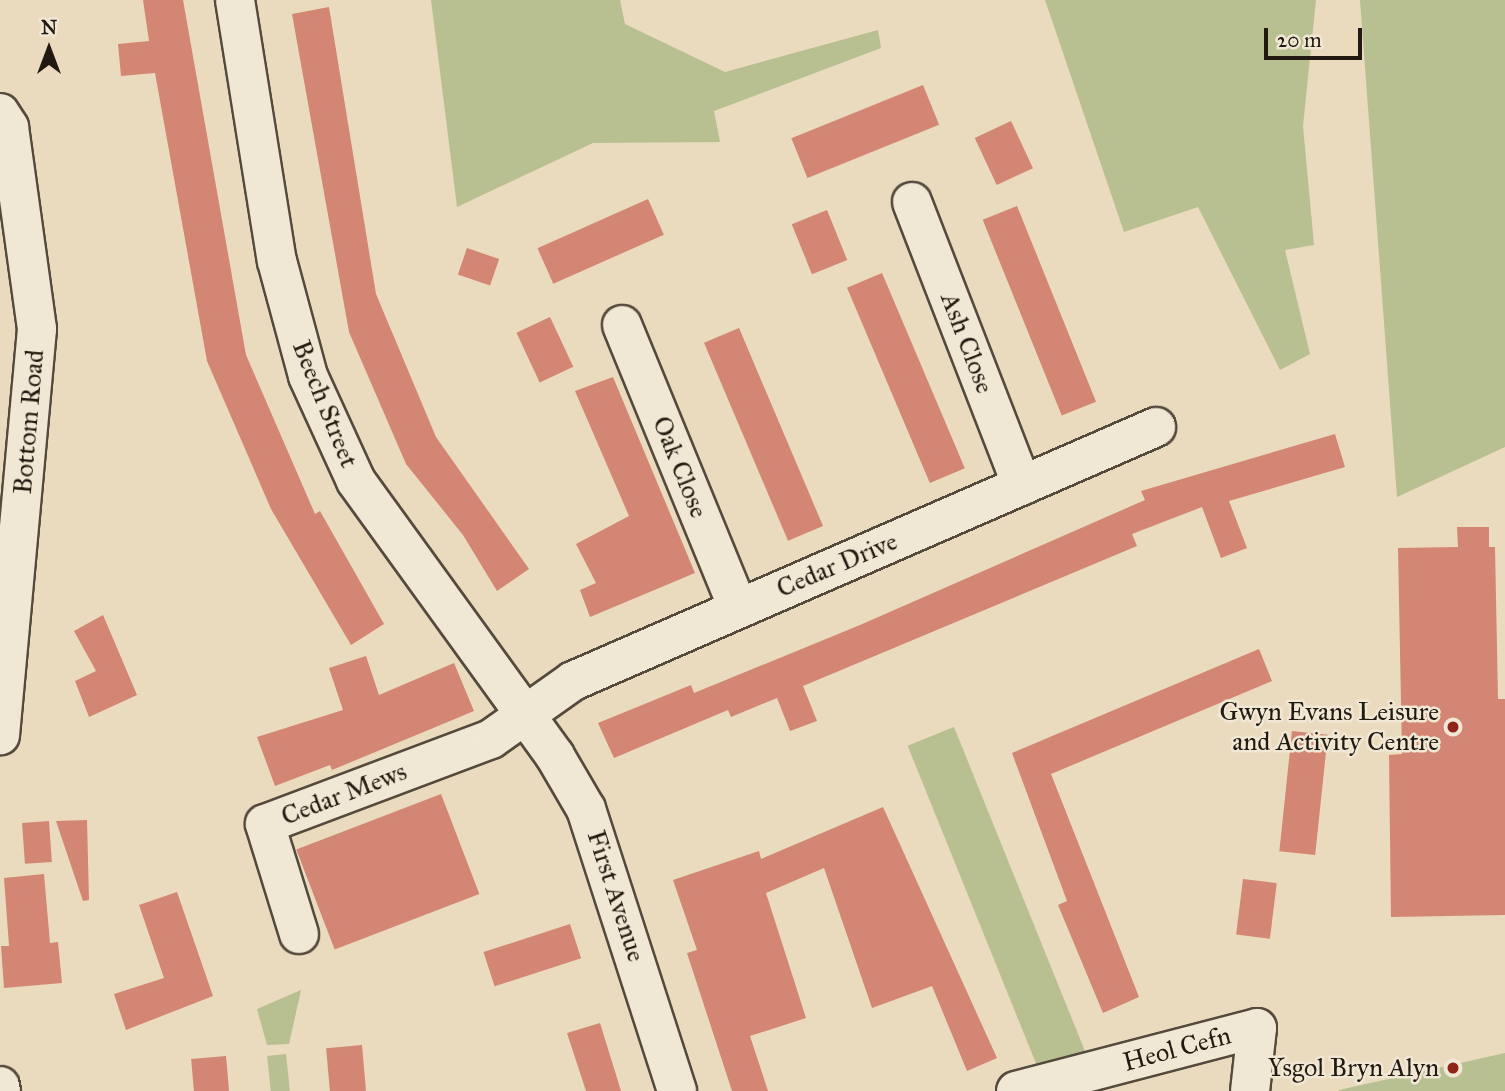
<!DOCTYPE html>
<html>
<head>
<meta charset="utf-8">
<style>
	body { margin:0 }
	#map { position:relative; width:1505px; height:1091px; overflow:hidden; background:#eadabe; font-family:"IM FELL Great Primer",serif }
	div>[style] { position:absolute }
	.green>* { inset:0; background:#b8bf90; transform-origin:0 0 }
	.building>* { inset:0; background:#d28673; transform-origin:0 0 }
	.roads { filter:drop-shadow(2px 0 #544a3c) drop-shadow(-2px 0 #544a3c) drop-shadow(0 2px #544a3c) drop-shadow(0 -2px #544a3c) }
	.minor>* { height:38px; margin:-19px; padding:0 19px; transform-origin:19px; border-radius:19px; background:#f1e7d5 }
	.dots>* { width:19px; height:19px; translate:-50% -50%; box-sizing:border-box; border:4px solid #f1e7d5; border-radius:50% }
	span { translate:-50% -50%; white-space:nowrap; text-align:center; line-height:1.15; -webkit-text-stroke:5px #f1e7d5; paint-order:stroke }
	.street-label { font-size:26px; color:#221a10 }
	.poi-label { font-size:26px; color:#221a10 }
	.right { translate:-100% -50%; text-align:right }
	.north { position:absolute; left:14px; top:14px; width:70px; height:70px; -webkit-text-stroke:5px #f1e7d5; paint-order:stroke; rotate:0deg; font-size:19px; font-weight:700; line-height:28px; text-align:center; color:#221a10 }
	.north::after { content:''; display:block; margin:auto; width:24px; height:32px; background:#221a10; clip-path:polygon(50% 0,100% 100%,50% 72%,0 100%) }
	.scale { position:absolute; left:1264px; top:28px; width:98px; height:32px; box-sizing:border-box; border:4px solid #221a10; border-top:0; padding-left:9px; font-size:21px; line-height:24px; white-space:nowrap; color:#221a10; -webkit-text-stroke:5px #f1e7d5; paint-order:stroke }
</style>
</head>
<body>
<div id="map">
	<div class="green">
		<i style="clip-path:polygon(431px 0,620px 0,625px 24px,725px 72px,878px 30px,881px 48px,714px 111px,720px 142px,593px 143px,457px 207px)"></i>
		<i style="clip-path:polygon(1045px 0,1316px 0,1303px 126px,1314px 245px,1285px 250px,1310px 354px,1280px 370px,1198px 207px,1124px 232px)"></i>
		<i style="clip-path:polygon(1360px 0,1505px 0,1505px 447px,1397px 497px)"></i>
		<i style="left:954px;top:727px;width:352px;height:50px;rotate:68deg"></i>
		<i style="clip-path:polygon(301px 990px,289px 1044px,267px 1045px,257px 1009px)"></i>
		<i style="clip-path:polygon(1505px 1053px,1505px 1091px,1338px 1091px,1339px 1090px)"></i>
		<i style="left:286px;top:1054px;width:37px;height:19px;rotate:84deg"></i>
	</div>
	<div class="building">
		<i style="clip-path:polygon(143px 0,183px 0,246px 355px,315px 514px,320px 511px,384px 624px,351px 645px,271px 509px,207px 361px,155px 73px,121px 76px,118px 44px,149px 41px)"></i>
		<i style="clip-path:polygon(329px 7px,376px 294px,436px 437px,529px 569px,497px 591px,463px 535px,406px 464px,349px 332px,292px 14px)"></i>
		<i style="left:923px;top:85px;width:43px;height:142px;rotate:68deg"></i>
		<i style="left:1011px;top:121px;width:52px;height:40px;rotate:65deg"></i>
		<i style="left:648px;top:199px;width:39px;height:121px;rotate:66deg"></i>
		<i style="left:1017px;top:206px;width:211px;height:37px;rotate:68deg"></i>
		<i style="left:827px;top:210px;width:54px;height:38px;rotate:68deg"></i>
		<i style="left:467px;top:248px;width:34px;height:28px;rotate:19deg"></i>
		<i style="left:882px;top:273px;width:212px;height:38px;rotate:67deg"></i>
		<i style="left:550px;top:317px;width:55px;height:37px;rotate:65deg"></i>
		<i style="left:739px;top:328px;width:215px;height:38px;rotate:67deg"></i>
		<i style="clip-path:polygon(613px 377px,695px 573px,590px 617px,580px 590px,596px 583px,576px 544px,629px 516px,575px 391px)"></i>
		<i style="clip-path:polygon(1335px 434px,1345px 467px,1229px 501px,1247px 548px,1221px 558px,1202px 507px,1132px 534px,1137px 546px,803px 686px,817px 721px,790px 731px,777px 698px,731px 717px,728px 710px,614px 758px,598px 723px,691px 685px,694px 693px,860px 625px,1145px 500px,1141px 491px)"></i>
		<i style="clip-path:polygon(1457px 527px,1489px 527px,1489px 547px,1495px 547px,1498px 699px,1505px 699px,1505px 915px,1391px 917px,1389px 755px,1402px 754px,1398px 548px,1458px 547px)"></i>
		<i style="clip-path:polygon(103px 615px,137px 695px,89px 717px,75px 681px,96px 671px,74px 631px)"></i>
		<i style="clip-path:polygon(1259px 649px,1272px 681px,1051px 774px,1139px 997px,1103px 1013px,1058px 905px,1067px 901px,1012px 753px)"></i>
		<i style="clip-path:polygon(366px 656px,379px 695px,454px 663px,474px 711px,332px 770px,330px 765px,275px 786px,257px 737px,343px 710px,329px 668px)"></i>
		<i style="left:1292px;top:731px;width:36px;height:121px;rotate:6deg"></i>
		<i style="left:441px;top:794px;width:107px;height:155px;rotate:69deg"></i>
		<i style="clip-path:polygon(883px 807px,997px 1058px,967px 1071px,932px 986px,872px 1008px,824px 868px,766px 893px,806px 1018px,750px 1036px,768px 1091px,732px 1091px,687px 953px,697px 950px,673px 880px,759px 851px,761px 859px)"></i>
		<i style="clip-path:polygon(87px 820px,89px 900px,83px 901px,56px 821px)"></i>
		<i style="left:49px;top:821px;width:41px;height:27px;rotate:86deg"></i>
		<i style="clip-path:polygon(44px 874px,50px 943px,58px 942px,62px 983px,4px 988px,1px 946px,9px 946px,4px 878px)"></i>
		<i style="left:1243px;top:879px;width:34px;height:56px;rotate:7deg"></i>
		<i style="clip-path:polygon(177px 892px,213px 996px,126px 1030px,114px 994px,164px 978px,139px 905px)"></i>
		<i style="left:570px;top:924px;width:36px;height:91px;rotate:72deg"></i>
		<i style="clip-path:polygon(600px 1023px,621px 1091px,586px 1091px,567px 1033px)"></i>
		<i style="left:362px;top:1045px;width:46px;height:36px;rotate:85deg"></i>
		<i style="left:226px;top:1056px;width:35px;height:35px;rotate:85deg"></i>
	</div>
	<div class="roads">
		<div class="minor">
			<i style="left:235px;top:0;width:264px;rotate:80.9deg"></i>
			<i style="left:277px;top:261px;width:119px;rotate:74.9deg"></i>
			<i style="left:308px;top:376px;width:115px;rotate:65.4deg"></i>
			<i style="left:356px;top:481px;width:339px;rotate:54.1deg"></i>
			<i style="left:555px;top:756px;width:61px;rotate:59.7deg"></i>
			<i style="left:586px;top:809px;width:296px;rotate:72.1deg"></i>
			<i style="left:0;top:113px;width:17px;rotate:57deg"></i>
			<i style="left:9px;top:127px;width:204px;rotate:82.1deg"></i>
			<i style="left:37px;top:329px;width:408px;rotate:95.2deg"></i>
			<i style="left:912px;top:202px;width:304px;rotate:68.8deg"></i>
			<i style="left:622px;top:325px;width:306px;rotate:67.7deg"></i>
			<i style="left:299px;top:934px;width:115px;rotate:-107.2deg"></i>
			<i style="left:265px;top:824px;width:241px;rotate:-20.6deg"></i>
			<i style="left:491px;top:739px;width:100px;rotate:-35.3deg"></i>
			<i style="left:573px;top:681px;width:636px;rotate:-23.54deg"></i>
			<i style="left:0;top:1086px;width:5px;rotate:79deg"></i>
			<i style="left:1016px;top:1091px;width:249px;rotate:-14.6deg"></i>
			<i style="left:1257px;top:1028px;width:63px;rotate:96.3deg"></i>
		</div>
	</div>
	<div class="dots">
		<i style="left:1453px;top:727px;background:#8f2418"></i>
		<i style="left:1453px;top:1068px;background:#8f2418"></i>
	</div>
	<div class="street-label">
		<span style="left:967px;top:343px;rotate:69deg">Ash Close</span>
		<span style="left:325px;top:404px;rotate:68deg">Beech Street</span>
		<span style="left:29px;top:422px;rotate:-85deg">Bottom Road</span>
		<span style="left:680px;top:467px;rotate:68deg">Oak Close</span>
		<span style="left:837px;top:565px;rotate:-23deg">Cedar Drive</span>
		<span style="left:344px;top:794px;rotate:-21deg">Cedar Mews</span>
		<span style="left:616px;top:896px;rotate:72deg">First Avenue</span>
		<span style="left:1177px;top:1049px;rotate:-15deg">Heol Cefn</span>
	</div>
	<div class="poi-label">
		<span class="right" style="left:1439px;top:727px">Gwyn Evans Leisure<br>and Activity Centre</span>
		<span class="right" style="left:1439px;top:1068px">Ysgol Bryn Alyn</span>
	</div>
	<div class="north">N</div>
	<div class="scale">20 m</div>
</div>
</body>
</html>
